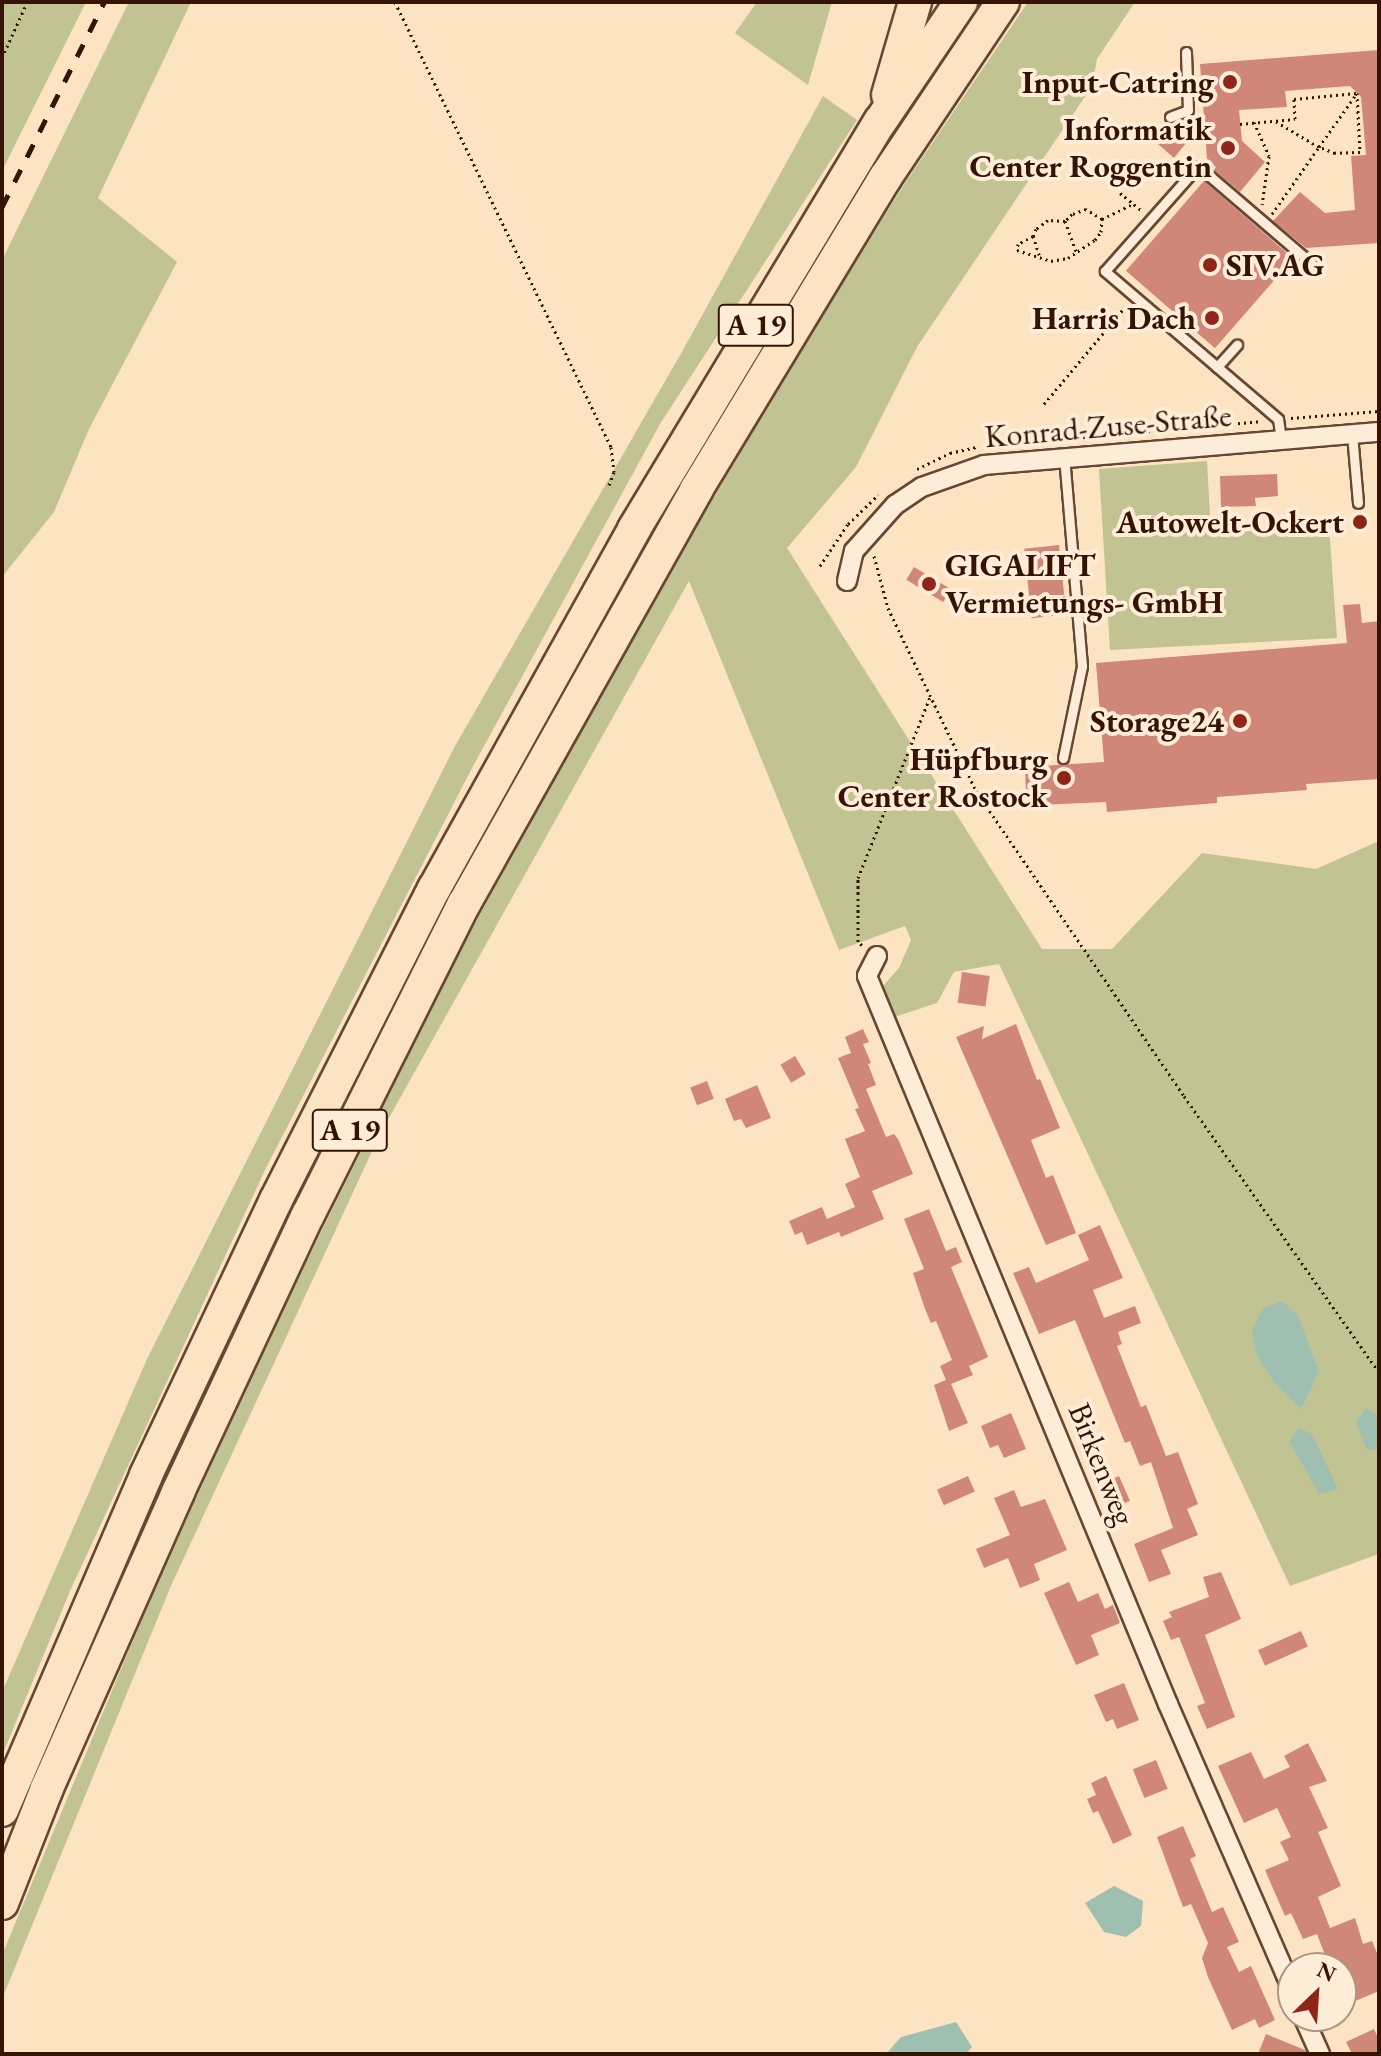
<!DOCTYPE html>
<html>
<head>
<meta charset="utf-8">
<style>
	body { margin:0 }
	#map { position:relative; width:1381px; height:2056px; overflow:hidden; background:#fce4c3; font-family:"EB Garamond",serif }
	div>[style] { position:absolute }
	.green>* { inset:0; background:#c2c392 }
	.water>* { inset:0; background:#9fbfb1 }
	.building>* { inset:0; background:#d08777; transform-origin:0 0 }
	.path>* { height:3px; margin-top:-1.5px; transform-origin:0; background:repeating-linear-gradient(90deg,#351305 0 2px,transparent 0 6px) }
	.roads { filter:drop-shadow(2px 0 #674734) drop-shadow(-2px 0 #674734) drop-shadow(0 2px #674734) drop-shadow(0 -2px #674734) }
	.lane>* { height:9px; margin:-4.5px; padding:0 4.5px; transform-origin:4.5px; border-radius:4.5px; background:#fdedd8 }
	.street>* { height:18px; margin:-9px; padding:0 9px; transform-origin:9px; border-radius:9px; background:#fdedd8 }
	.highway>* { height:32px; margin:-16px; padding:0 16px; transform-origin:16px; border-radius:16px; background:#fce4c3 }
	.rail>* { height:5px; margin-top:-2.5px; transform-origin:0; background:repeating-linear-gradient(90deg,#351305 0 14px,transparent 0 28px) }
	.dots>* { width:22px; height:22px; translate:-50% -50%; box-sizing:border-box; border:4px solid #fdedd8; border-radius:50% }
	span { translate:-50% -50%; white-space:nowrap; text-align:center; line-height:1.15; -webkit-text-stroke:8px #fdedd8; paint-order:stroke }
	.shield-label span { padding:2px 6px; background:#fdedd8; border:2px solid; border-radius:6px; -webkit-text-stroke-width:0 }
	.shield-label { font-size:30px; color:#351305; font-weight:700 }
	.poi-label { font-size:32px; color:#351305; font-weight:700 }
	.right { translate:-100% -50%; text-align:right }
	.left { translate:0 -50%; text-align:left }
	.street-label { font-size:32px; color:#351305 }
	.frame { position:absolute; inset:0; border:4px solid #351305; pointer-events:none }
	.north { position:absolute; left:1277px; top:1952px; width:80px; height:80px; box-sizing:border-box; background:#fdedd8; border:2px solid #ad9684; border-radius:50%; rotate:25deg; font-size:22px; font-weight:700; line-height:32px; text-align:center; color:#351305 }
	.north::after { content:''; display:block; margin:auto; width:28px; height:36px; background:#8f2418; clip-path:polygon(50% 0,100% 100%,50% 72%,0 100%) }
</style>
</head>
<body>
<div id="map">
	<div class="green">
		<i style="clip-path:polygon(2px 2px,86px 2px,2px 171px)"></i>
		<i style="clip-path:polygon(129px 2px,191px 2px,98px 198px,177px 262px,89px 429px,54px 512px,2px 577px,2px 260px)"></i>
		<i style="clip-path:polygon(757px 2px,832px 2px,808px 85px,735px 33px)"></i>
		<i style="clip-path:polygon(1028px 2px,1135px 2px,1097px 59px,1092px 86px,917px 347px,856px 467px,787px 548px,1042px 949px,1112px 949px,1202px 853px,1316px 869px,1379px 841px,1379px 1554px,1290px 1586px,999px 964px,954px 972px,937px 1003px,895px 1017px,882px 987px,899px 968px,911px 940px,905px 926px,839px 950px,689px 581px,380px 1134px,170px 1588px,2px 1999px,2px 1955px,156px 1585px,263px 1350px,460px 950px,680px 554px,806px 342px,903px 186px)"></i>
		<i style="clip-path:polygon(823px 96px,857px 120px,660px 424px,471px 770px,265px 1170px,70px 1591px,2px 1756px,2px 1692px,147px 1359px,455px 746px,683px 350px)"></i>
		<i style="clip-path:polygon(1207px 461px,1211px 533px,1329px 525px,1337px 638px,1110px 650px,1099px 469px)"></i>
	</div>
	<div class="water">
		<i style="clip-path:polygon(1282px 1301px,1298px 1316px,1319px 1371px,1301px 1409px,1275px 1383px,1257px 1356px,1252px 1330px,1263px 1308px)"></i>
		<i style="clip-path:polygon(1366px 1408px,1379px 1417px,1379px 1449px,1367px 1450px,1356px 1422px)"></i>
		<i style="clip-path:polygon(1299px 1428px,1312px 1434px,1338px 1489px,1319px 1494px,1289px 1441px)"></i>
		<i style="clip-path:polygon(1114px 1886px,1143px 1901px,1141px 1926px,1126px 1937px,1104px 1932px,1085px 1903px)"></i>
		<i style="clip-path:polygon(956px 2022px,972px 2047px,966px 2054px,886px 2054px,901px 2037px)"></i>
	</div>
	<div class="building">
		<i style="clip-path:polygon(1379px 50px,1379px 243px,1306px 248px,1273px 221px,1300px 192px,1325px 213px,1355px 210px,1351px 156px,1366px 155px,1361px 97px,1350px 86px,1285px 91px,1287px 107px,1239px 110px,1242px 141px,1265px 162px,1240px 192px,1214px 170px,1216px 167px,1207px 159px,1200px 64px)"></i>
		<i style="clip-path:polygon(1181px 121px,1195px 132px,1174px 158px,1158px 144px)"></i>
		<i style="left:1204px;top:181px;width:118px;height:119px;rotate:41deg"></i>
		<i style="clip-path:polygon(1277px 474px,1278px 496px,1255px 498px,1256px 506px,1221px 507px,1220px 476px)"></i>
		<i style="left:1059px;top:545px;width:70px;height:35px;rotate:84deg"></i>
		<i style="left:914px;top:567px;width:43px;height:15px;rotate:31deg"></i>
		<i style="clip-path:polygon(1360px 604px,1362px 623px,1379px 621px,1379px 779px,1306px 784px,1307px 790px,1217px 797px,1217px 803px,1107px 812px,1106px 802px,1040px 805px,1039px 792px,1026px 794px,1025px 767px,1104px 762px,1096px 663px,1347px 643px,1343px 605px)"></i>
		<i style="left:962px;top:972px;width:28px;height:31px;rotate:8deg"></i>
		<i style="clip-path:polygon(1016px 1024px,1037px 1080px,1040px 1079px,1060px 1128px,1031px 1140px,1046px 1178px,1053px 1175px,1076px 1233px,1046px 1245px,956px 1037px,984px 1026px,982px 1039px)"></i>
		<i style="clip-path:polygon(863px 1029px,869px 1042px,863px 1044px,871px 1063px,868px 1064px,876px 1085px,866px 1089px,886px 1137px,894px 1134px,898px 1139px,913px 1174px,872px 1191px,884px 1219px,841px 1237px,839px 1232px,807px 1245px,802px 1232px,795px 1235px,789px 1221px,822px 1207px,827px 1219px,855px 1207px,845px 1184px,860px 1177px,845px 1139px,865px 1131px,855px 1109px,859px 1108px,838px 1058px,851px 1053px,845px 1037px)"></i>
		<i style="left:795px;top:1056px;width:21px;height:17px;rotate:59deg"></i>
		<i style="left:707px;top:1081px;width:19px;height:18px;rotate:69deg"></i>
		<i style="clip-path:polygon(757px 1085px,771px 1118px,746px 1128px,741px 1119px,734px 1121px,725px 1099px)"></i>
		<i style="clip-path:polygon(929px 1209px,946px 1251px,956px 1247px,962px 1262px,951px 1267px,988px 1357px,969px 1366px,973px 1375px,951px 1384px,968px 1423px,949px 1431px,934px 1385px,946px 1380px,940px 1366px,952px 1360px,936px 1321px,931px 1323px,925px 1309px,913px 1273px,924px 1269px,904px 1219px)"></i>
		<i style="clip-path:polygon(1100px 1225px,1123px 1278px,1093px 1290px,1104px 1318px,1135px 1306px,1141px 1323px,1118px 1332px,1122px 1344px,1117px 1346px,1141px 1407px,1146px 1405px,1166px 1456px,1178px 1452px,1198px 1504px,1187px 1509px,1198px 1535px,1161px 1550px,1171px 1574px,1149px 1582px,1134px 1544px,1173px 1528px,1151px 1462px,1140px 1466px,1130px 1441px,1125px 1443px,1075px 1320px,1039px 1334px,1013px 1273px,1029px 1267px,1036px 1283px,1089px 1260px,1078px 1235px)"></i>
		<i style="clip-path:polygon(1011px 1413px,1026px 1449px,1004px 1458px,998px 1445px,990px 1448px,981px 1426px)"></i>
		<i style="left:968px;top:1476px;width:17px;height:34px;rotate:66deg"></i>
		<i style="left:1119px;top:1476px;width:27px;height:19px;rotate:66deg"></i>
		<i style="clip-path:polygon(1014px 1490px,1021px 1507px,1045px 1499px,1067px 1550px,1034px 1564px,1040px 1580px,1020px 1588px,1008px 1558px,984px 1568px,976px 1549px,1010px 1535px,994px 1498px)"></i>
		<i style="clip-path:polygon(1221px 1572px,1241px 1619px,1205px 1635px,1235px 1717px,1207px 1729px,1197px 1706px,1205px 1703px,1179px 1637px,1171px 1640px,1163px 1621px,1172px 1617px,1169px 1612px,1209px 1597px,1203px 1577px)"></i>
		<i style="clip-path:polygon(1069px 1582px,1078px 1602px,1098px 1593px,1105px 1609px,1113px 1605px,1120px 1623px,1091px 1635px,1099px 1655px,1076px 1665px,1044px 1593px)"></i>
		<i style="left:1301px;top:1631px;width:17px;height:47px;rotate:66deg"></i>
		<i style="clip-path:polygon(1124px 1683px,1139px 1720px,1117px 1729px,1113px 1719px,1106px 1722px,1094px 1695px)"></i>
		<i style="clip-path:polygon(1308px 1743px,1327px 1781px,1309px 1787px,1328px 1828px,1318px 1832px,1341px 1886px,1318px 1897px,1330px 1928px,1355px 1918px,1363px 1944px,1372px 1941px,1379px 1958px,1379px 1991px,1341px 2007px,1341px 1968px,1330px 1968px,1317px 1934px,1303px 1939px,1291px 1913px,1285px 1916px,1265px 1870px,1289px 1860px,1280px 1842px,1291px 1837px,1277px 1808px,1244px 1823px,1218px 1766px,1251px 1752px,1264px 1779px,1290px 1767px,1284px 1756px)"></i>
		<i style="left:1156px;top:1760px;width:31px;height:25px;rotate:68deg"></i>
		<i style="clip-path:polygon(1106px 1776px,1132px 1835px,1113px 1844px,1098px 1811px,1093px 1813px,1087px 1799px,1096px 1795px,1091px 1783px)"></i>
		<i style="clip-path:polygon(1183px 1826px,1196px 1856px,1190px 1859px,1212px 1912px,1223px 1907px,1239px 1942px,1227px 1947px,1239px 1972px,1251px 1966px,1275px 2020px,1259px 2028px,1255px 2019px,1232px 2030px,1208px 1977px,1202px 1958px,1208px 1943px,1191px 1904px,1183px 1907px,1157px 1837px)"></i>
		<i style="clip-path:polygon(1374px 2029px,1379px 2040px,1379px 2054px,1352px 2054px,1346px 2042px)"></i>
		<i style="clip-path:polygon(1266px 2034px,1305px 2050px,1307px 2054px,1258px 2054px)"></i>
	</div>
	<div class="path">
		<i style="left:395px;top:2px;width:495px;rotate:64.1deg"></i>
		<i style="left:611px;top:447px;width:25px;rotate:83deg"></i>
		<i style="left:614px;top:472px;width:17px;rotate:111deg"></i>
		<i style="left:2px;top:58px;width:61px;rotate:-65.9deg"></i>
		<i style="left:1254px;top:122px;width:37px;rotate:66deg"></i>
		<i style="left:1269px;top:156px;width:49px;rotate:98.1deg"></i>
		<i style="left:1240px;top:124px;width:55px;rotate:-5.2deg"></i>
		<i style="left:1295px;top:119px;width:20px;rotate:-93deg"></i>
		<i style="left:1294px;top:99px;width:63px;rotate:-5.4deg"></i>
		<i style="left:1120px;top:193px;width:28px;rotate:39deg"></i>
		<i style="left:1272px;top:214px;width:82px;rotate:-55deg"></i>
		<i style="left:1319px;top:147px;width:66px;rotate:-54.9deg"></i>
		<i style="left:1357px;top:93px;width:59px;rotate:87.1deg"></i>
		<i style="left:1360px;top:152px;width:25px;rotate:178deg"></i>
		<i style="left:1335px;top:153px;width:17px;rotate:-159deg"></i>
		<i style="left:1319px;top:147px;width:51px;rotate:-149.4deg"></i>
		<i style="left:1102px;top:219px;width:19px;rotate:-148deg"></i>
		<i style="left:1086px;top:209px;width:15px;rotate:160deg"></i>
		<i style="left:1072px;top:214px;width:10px;rotate:135deg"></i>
		<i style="left:1065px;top:221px;width:17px;rotate:-177deg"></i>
		<i style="left:1048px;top:220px;width:15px;rotate:143deg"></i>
		<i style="left:1036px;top:229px;width:8px;rotate:113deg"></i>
		<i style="left:1033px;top:236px;width:17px;rotate:152deg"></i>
		<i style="left:1018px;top:244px;width:6px;rotate:99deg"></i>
		<i style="left:1017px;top:250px;width:36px;rotate:18deg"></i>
		<i style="left:1051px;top:261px;width:17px;rotate:-10deg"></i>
		<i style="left:1068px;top:258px;width:32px;rotate:-34deg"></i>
		<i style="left:1095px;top:240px;width:10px;rotate:-53deg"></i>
		<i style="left:1101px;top:232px;width:13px;rotate:-86deg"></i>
		<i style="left:1102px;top:219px;width:34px;rotate:-26deg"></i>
		<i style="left:1065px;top:221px;width:35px;rotate:70deg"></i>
		<i style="left:1033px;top:236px;width:20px;rotate:72deg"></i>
		<i style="left:1044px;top:404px;width:128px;rotate:-50.1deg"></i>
		<i style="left:1291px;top:418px;width:88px;rotate:-4.5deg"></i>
		<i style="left:993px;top:445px;width:268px;rotate:-5.1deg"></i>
		<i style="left:917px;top:469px;width:37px;rotate:-26deg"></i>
		<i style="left:950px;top:453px;width:28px;rotate:-13deg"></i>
		<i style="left:874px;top:556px;width:54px;rotate:74.9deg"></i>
		<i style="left:888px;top:608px;width:203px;rotate:64.3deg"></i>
		<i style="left:976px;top:791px;width:369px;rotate:55.7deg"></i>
		<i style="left:1184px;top:1096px;width:338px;rotate:54.8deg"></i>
		<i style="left:820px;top:566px;width:50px;rotate:-56.3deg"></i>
		<i style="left:848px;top:524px;width:42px;rotate:-44deg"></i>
		<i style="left:862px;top:945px;width:5px;rotate:-143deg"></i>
		<i style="left:858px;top:942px;width:64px;rotate:-90deg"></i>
		<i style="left:858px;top:878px;width:195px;rotate:-68.3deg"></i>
	</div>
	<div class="roads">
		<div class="lane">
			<i style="left:1170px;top:117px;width:19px;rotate:-21deg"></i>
			<i style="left:1188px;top:110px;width:58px;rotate:-92deg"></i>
			<i style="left:1217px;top:367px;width:30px;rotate:-48deg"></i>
			<i style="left:1352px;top:434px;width:69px;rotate:85deg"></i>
			<i style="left:1281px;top:440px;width:21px;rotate:-98deg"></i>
			<i style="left:1278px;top:419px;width:228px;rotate:-139.5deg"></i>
			<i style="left:1105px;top:271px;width:140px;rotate:-48.5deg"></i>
			<i style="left:1198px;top:166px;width:149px;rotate:40.6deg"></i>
			<i style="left:1063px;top:758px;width:94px;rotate:-78.3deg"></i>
			<i style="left:1082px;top:666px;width:210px;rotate:-94.9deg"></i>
		</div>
		<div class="street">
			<i style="left:847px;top:581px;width:31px;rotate:-77deg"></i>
			<i style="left:854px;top:551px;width:62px;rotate:-48.3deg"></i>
			<i style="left:895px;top:505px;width:32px;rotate:-34deg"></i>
			<i style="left:922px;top:487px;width:66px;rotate:-19.5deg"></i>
			<i style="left:984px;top:465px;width:396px;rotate:-4.8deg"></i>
			<i style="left:877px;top:956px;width:22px;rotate:117deg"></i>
			<i style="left:867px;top:976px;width:788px;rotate:67.54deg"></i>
			<i style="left:1168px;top:1704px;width:314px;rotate:66.5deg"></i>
			<i style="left:1303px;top:2016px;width:42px;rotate:65.9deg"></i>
		</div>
		<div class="highway">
			<i style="left:888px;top:95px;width:97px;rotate:-73.8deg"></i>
			<i style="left:2px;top:1810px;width:365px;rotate:-66.7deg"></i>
			<i style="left:146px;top:1475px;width:304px;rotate:-64.7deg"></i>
			<i style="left:276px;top:1200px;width:349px;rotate:-63.1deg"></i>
			<i style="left:434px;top:889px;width:412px;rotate:-60.9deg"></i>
			<i style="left:634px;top:529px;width:476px;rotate:-58.9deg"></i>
			<i style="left:880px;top:122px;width:145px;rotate:-56deg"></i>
			<i style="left:2px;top:1903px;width:123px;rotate:-68.6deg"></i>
			<i style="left:47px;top:1788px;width:324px;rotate:-66.1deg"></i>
			<i style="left:178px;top:1492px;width:306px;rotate:-64.9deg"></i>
			<i style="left:308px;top:1215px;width:348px;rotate:-63.4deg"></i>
			<i style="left:464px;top:904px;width:475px;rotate:-60.7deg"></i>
			<i style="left:696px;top:490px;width:365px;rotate:-58.8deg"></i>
			<i style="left:885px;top:178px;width:212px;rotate:-56.2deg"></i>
		</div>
	</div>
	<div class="rail">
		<i style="left:2px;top:207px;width:229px;rotate:-63.5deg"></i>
	</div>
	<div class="dots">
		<i style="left:1230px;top:82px;background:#8f2418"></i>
		<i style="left:1228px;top:148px;background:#8f2418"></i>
		<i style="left:1210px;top:265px;background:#8f2418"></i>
		<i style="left:1212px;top:318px;background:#8f2418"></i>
		<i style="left:1360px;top:522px;background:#8f2418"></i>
		<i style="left:929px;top:584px;background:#8f2418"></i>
		<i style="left:1240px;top:721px;background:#8f2418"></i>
		<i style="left:1064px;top:778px;background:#8f2418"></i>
	</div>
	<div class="shield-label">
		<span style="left:756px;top:325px">A 19</span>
		<span style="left:350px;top:1130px">A 19</span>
	</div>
	<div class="poi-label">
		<span class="right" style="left:1214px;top:82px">Input-Catring</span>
		<span class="right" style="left:1212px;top:148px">Informatik<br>Center Roggentin</span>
		<span class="left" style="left:1226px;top:265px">SIV.AG</span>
		<span class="right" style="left:1196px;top:318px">Harris Dach</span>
		<span class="right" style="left:1344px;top:522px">Autowelt-Ockert</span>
		<span class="left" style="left:945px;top:584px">GIGALIFT<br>Vermietungs- GmbH</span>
		<span class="right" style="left:1224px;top:721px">Storage24</span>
		<span class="right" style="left:1048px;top:778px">Hüpfburg<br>Center Rostock</span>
	</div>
	<div class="street-label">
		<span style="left:1108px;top:426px;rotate:-5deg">Konrad-Zuse-Straße</span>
		<span style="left:1102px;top:1464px;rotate:68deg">Birkenweg</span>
	</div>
	<div class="frame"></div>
	<div class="north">N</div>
</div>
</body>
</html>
